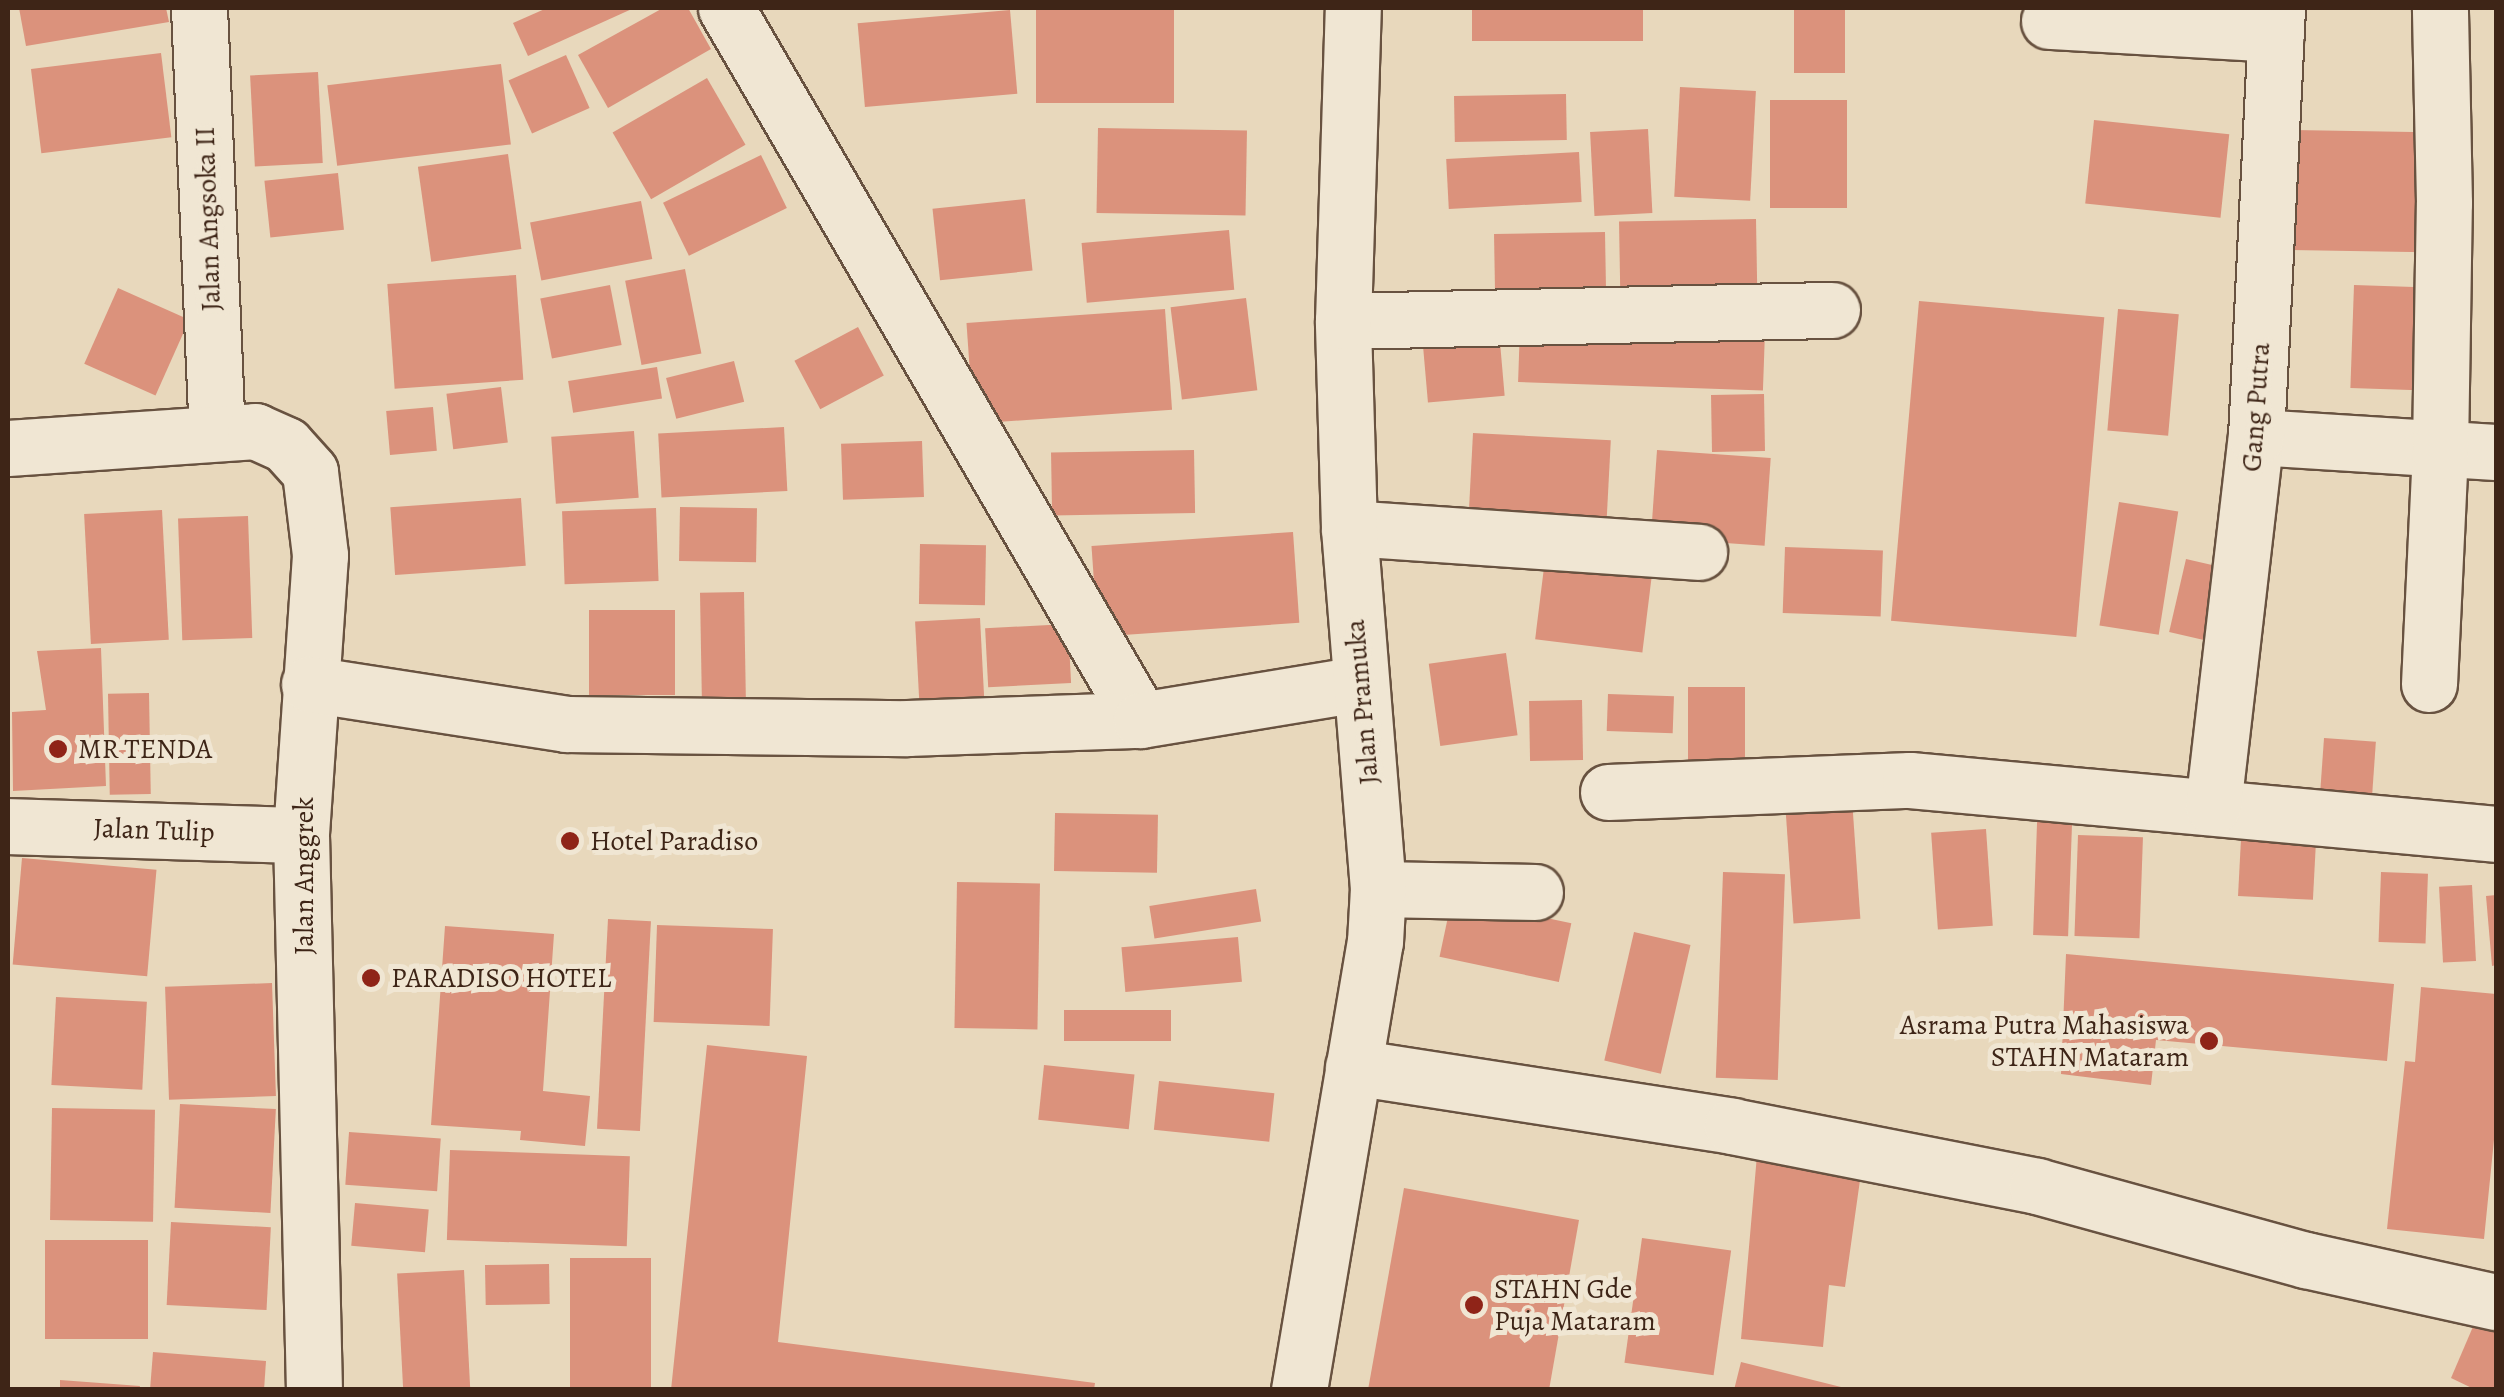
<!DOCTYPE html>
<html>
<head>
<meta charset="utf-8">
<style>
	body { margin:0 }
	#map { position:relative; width:2504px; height:1397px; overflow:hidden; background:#e8d8bc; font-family:Alegreya,serif }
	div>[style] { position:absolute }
	.building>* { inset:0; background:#db927c; transform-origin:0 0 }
	.roads { filter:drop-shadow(2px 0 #685240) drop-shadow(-2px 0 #685240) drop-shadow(0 2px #685240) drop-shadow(0 -2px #685240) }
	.street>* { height:55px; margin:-27.5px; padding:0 27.5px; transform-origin:27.5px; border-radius:27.5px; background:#f0e6d3 }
	.secondary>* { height:55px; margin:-27.5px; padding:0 27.5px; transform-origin:27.5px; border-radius:27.5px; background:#f0e6d3 }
	.dots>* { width:28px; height:28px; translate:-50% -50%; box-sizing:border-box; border:5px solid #f0e6d3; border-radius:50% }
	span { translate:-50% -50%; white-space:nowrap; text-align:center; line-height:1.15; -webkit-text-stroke:10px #f0e6d3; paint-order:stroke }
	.street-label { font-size:28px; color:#3e2517 }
	.poi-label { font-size:28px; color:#3e2517 }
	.left { translate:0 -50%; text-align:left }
	.right { translate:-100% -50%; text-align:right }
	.frame { position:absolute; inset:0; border:10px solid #3e2517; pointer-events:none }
</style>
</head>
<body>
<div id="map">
	<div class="building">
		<i style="clip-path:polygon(19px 8px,166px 8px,169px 22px,26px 46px)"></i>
		<i style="clip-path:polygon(547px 8px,634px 8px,528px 56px,513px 23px)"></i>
		<i style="clip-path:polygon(663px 8px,688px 8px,711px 49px,608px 108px,578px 55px)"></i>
		<i style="left:1036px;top:8px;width:138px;height:95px"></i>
		<i style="left:1472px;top:8px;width:171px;height:33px"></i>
		<i style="left:1794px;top:8px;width:51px;height:65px"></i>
		<i style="left:1010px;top:10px;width:84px;height:153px;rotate:85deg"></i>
		<i style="left:161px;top:53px;width:85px;height:131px;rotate:83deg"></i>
		<i style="left:566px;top:55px;width:58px;height:63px;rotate:66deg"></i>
		<i style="left:501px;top:64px;width:81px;height:175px;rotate:83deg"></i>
		<i style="left:318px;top:72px;width:91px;height:68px;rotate:87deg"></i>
		<i style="left:707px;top:78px;width:77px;height:109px;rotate:60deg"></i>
		<i style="left:1680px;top:87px;width:76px;height:110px;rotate:3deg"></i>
		<i style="left:1566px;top:94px;width:46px;height:112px;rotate:89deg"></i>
		<i style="left:1770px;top:100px;width:77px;height:108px"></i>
		<i style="left:2094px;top:120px;width:136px;height:84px;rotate:6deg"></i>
		<i style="left:1098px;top:128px;width:149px;height:85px;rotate:1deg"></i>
		<i style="left:1648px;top:129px;width:84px;height:58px;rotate:87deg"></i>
		<i style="left:2293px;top:130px;width:135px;height:120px;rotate:1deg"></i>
		<i style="left:1579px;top:152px;width:50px;height:133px;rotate:87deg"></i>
		<i style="left:508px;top:154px;width:96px;height:91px;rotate:82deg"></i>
		<i style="left:761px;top:155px;width:59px;height:109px;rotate:64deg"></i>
		<i style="left:338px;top:173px;width:57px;height:74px;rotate:84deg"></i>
		<i style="left:1025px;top:199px;width:72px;height:93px;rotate:84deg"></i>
		<i style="left:641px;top:201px;width:59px;height:113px;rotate:79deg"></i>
		<i style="left:1756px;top:219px;width:83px;height:137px;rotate:89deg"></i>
		<i style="left:1229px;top:230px;width:60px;height:148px;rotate:85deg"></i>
		<i style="left:1605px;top:232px;width:75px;height:111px;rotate:89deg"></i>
		<i style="left:685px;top:269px;width:86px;height:61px;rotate:79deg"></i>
		<i style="left:516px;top:275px;width:105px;height:129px;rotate:86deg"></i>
		<i style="left:610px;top:285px;width:61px;height:71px;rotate:79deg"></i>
		<i style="left:2354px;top:285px;width:75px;height:103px;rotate:2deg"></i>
		<i style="left:118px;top:288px;width:78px;height:83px;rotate:24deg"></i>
		<i style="left:1246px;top:298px;width:93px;height:76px;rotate:83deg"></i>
		<i style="left:1919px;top:301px;width:186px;height:321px;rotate:5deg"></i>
		<i style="left:1165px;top:309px;width:101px;height:199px;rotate:86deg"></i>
		<i style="left:2118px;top:309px;width:61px;height:122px;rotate:5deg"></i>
		<i style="left:858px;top:327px;width:55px;height:72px;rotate:62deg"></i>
		<i style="left:1520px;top:327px;width:245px;height:55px;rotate:2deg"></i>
		<i style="left:1499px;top:331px;width:65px;height:77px;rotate:85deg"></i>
		<i style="left:734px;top:361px;width:42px;height:70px;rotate:76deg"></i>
		<i style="left:657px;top:367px;width:32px;height:90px;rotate:81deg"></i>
		<i style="left:501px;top:387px;width:56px;height:55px;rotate:83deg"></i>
		<i style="left:1764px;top:394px;width:57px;height:53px;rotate:89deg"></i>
		<i style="left:433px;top:407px;width:44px;height:47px;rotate:85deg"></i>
		<i style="left:784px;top:427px;width:64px;height:126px;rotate:87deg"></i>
		<i style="left:634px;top:431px;width:67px;height:83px;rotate:86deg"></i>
		<i style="left:1473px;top:433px;width:138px;height:94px;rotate:3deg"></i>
		<i style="left:922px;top:441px;width:56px;height:81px;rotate:88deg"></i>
		<i style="left:1194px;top:450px;width:63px;height:143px;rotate:89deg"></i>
		<i style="left:1657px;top:450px;width:114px;height:88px;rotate:4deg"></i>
		<i style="left:521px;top:498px;width:68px;height:131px;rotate:86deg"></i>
		<i style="left:2119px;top:502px;width:60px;height:125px;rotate:9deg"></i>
		<i style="left:680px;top:507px;width:77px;height:54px;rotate:1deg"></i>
		<i style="left:656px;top:508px;width:73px;height:94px;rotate:88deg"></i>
		<i style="left:162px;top:510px;width:130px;height:78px;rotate:87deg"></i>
		<i style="left:248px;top:516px;width:122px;height:70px;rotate:88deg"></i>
		<i style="left:1293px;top:532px;width:91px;height:202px;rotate:86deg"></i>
		<i style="left:920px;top:544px;width:66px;height:60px;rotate:1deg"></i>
		<i style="left:1785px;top:547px;width:98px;height:66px;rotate:2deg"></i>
		<i style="left:1546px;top:551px;width:108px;height:89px;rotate:7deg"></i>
		<i style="left:2186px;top:559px;width:39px;height:75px;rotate:13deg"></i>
		<i style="left:744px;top:592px;width:112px;height:44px;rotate:89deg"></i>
		<i style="left:589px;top:610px;width:86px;height:85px"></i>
		<i style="left:980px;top:618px;width:82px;height:65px;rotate:87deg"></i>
		<i style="left:1068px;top:624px;width:59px;height:83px;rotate:87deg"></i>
		<i style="clip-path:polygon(101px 648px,106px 786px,13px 791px,12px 712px,46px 710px,37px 651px)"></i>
		<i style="left:1506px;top:653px;width:83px;height:78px;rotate:82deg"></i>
		<i style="left:1688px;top:687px;width:57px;height:78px"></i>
		<i style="left:149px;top:693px;width:101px;height:41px;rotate:89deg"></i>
		<i style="left:1608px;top:694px;width:66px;height:37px;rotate:2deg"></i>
		<i style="left:1582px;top:700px;width:60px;height:53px;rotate:89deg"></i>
		<i style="left:2324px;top:738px;width:52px;height:64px;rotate:4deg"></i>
		<i style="left:2038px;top:795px;width:35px;height:140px;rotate:2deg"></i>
		<i style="left:1852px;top:799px;width:120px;height:67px;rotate:86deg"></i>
		<i style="left:1055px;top:813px;width:103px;height:58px;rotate:1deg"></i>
		<i style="left:2242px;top:820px;width:75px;height:76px;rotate:3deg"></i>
		<i style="left:1986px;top:829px;width:97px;height:55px;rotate:86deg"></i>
		<i style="left:2078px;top:835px;width:65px;height:101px;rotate:2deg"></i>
		<i style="left:22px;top:858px;width:135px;height:107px;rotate:5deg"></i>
		<i style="left:1723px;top:872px;width:62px;height:206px;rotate:2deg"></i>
		<i style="left:2381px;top:872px;width:47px;height:70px;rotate:2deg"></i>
		<i style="left:957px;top:882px;width:83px;height:146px;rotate:1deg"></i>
		<i style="left:2472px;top:885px;width:76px;height:33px;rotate:87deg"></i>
		<i style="left:1256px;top:889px;width:33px;height:108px;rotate:81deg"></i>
		<i style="clip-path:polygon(2496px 895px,2496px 965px,2492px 966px,2486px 896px)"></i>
		<i style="left:1452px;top:898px;width:122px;height:60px;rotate:12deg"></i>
		<i style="left:608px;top:919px;width:43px;height:210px;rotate:3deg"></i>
		<i style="left:657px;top:925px;width:116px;height:97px;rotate:2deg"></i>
		<i style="clip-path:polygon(445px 926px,554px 934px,543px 1091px,590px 1096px,585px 1146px,520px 1140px,521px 1131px,431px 1125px)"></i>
		<i style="left:1634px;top:932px;width:58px;height:132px;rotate:13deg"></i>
		<i style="left:1238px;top:937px;width:45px;height:117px;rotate:85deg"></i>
		<i style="clip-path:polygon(2066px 954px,2394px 984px,2387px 1061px,2156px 1040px,2151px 1085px,2061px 1074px)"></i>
		<i style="left:272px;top:983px;width:113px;height:107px;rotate:88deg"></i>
		<i style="clip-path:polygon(2421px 987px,2496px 994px,2496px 1120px,2484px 1239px,2387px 1229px,2405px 1061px,2415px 1062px)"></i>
		<i style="left:56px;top:997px;width:91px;height:88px;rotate:3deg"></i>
		<i style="left:1064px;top:1010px;width:107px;height:31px"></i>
		<i style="clip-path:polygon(707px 1045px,807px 1056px,778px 1342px,1095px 1383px,1094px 1390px,671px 1390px)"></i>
		<i style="left:1044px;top:1065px;width:91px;height:55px;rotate:6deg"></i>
		<i style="left:1159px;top:1081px;width:116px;height:49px;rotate:6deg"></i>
		<i style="left:180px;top:1104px;width:96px;height:104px;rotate:3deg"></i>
		<i style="left:52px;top:1108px;width:103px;height:112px;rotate:1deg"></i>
		<i style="left:349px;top:1132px;width:92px;height:53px;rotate:4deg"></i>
		<i style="left:450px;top:1150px;width:180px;height:90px;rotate:2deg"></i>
		<i style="clip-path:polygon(1757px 1155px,1861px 1173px,1845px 1287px,1829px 1285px,1823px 1347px,1741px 1339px)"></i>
		<i style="clip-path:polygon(1404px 1188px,1579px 1220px,1549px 1390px,1368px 1390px)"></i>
		<i style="left:355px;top:1203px;width:74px;height:43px;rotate:5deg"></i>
		<i style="left:171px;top:1222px;width:100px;height:83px;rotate:3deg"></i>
		<i style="left:1642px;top:1238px;width:90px;height:126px;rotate:8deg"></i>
		<i style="left:45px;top:1240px;width:103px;height:99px"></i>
		<i style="left:570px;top:1258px;width:81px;height:132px"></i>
		<i style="left:549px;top:1264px;width:40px;height:64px;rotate:89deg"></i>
		<i style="left:464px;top:1270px;width:120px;height:67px;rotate:87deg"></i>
		<i style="clip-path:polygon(2475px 1322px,2496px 1331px,2496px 1390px,2476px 1390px,2451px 1378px)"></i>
		<i style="clip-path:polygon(153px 1352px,266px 1361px,264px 1390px,150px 1390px)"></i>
		<i style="clip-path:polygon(1741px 1362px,1845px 1388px,1845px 1390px,1734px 1390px)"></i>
		<i style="clip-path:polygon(60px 1380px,140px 1386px,139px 1390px,60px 1390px)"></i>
	</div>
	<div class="roads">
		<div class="street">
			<i style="left:199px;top:8px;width:423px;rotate:87.6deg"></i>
			<i style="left:726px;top:8px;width:824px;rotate:59.76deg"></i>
			<i style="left:2049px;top:21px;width:227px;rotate:3.3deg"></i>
			<i style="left:1343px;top:321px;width:489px;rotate:-1.3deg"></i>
			<i style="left:2256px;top:437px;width:240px;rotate:3.6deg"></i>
			<i style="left:8px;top:448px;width:248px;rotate:-3.9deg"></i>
			<i style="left:255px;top:431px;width:34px;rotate:24deg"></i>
			<i style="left:286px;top:445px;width:36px;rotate:48deg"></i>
			<i style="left:310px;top:472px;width:84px;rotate:83.1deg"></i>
			<i style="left:320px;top:555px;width:281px;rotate:93.9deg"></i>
			<i style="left:301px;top:835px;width:555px;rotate:88.66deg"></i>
			<i style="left:1349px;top:528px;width:351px;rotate:3.9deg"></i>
			<i style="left:309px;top:684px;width:260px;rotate:8.8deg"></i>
			<i style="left:566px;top:724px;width:341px;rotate:0.7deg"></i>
			<i style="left:907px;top:728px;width:234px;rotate:-2deg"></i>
			<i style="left:1141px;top:720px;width:220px;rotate:-9.4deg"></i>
			<i style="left:2429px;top:684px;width:233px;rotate:-87.3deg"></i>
			<i style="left:2440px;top:451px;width:248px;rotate:-89.1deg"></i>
			<i style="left:2444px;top:203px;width:195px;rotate:-91.2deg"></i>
			<i style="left:1608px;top:792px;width:302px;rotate:-2.3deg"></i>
			<i style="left:1910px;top:780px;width:588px;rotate:5.26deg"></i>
			<i style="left:2213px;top:806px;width:371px;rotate:-83.4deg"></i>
			<i style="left:2256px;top:437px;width:430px;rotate:-87.2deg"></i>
			<i style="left:8px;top:826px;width:293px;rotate:1.8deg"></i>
			<i style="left:1378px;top:889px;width:157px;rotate:1.1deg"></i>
			<i style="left:1353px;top:1067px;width:384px;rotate:8.8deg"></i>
			<i style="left:1732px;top:1126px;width:311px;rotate:11.1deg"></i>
			<i style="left:2037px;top:1186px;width:279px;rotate:15.4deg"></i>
			<i style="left:2306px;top:1260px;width:195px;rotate:12.5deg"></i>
		</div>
		<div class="secondary">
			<i style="left:1299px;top:1390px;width:454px;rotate:-80.4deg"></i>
			<i style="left:1375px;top:942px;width:53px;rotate:-86.8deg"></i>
			<i style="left:1378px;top:889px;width:362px;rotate:-94.6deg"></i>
			<i style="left:1349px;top:528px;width:207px;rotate:-91.7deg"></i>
			<i style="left:1343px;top:321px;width:313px;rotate:-88.2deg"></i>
		</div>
	</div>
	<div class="dots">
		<i style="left:58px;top:749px;background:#8f2418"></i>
		<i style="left:570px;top:841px;background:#8f2418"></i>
		<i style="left:371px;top:978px;background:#8f2418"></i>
		<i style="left:2209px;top:1041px;background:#8f2418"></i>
		<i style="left:1474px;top:1305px;background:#8f2418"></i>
	</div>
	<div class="street-label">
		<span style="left:208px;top:219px;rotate:-92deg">Jalan Angsoka II</span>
		<span style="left:2256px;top:407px;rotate:-86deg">Gang Putra</span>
		<span style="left:1362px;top:702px;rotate:-95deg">Jalan Pramuka</span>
		<span style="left:154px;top:830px;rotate:2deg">Jalan Tulip</span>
		<span style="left:304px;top:876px;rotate:-90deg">Jalan Anggrek</span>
	</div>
	<div class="poi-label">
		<span class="left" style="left:78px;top:749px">MR TENDA</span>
		<span class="left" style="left:590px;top:841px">Hotel Paradiso</span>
		<span class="left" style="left:391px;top:978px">PARADISO HOTEL</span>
		<span class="right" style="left:2189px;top:1041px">Asrama Putra Mahasiswa<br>STAHN Mataram</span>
		<span class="left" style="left:1494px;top:1305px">STAHN Gde<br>Puja Mataram</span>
	</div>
	<div class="frame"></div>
</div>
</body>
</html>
